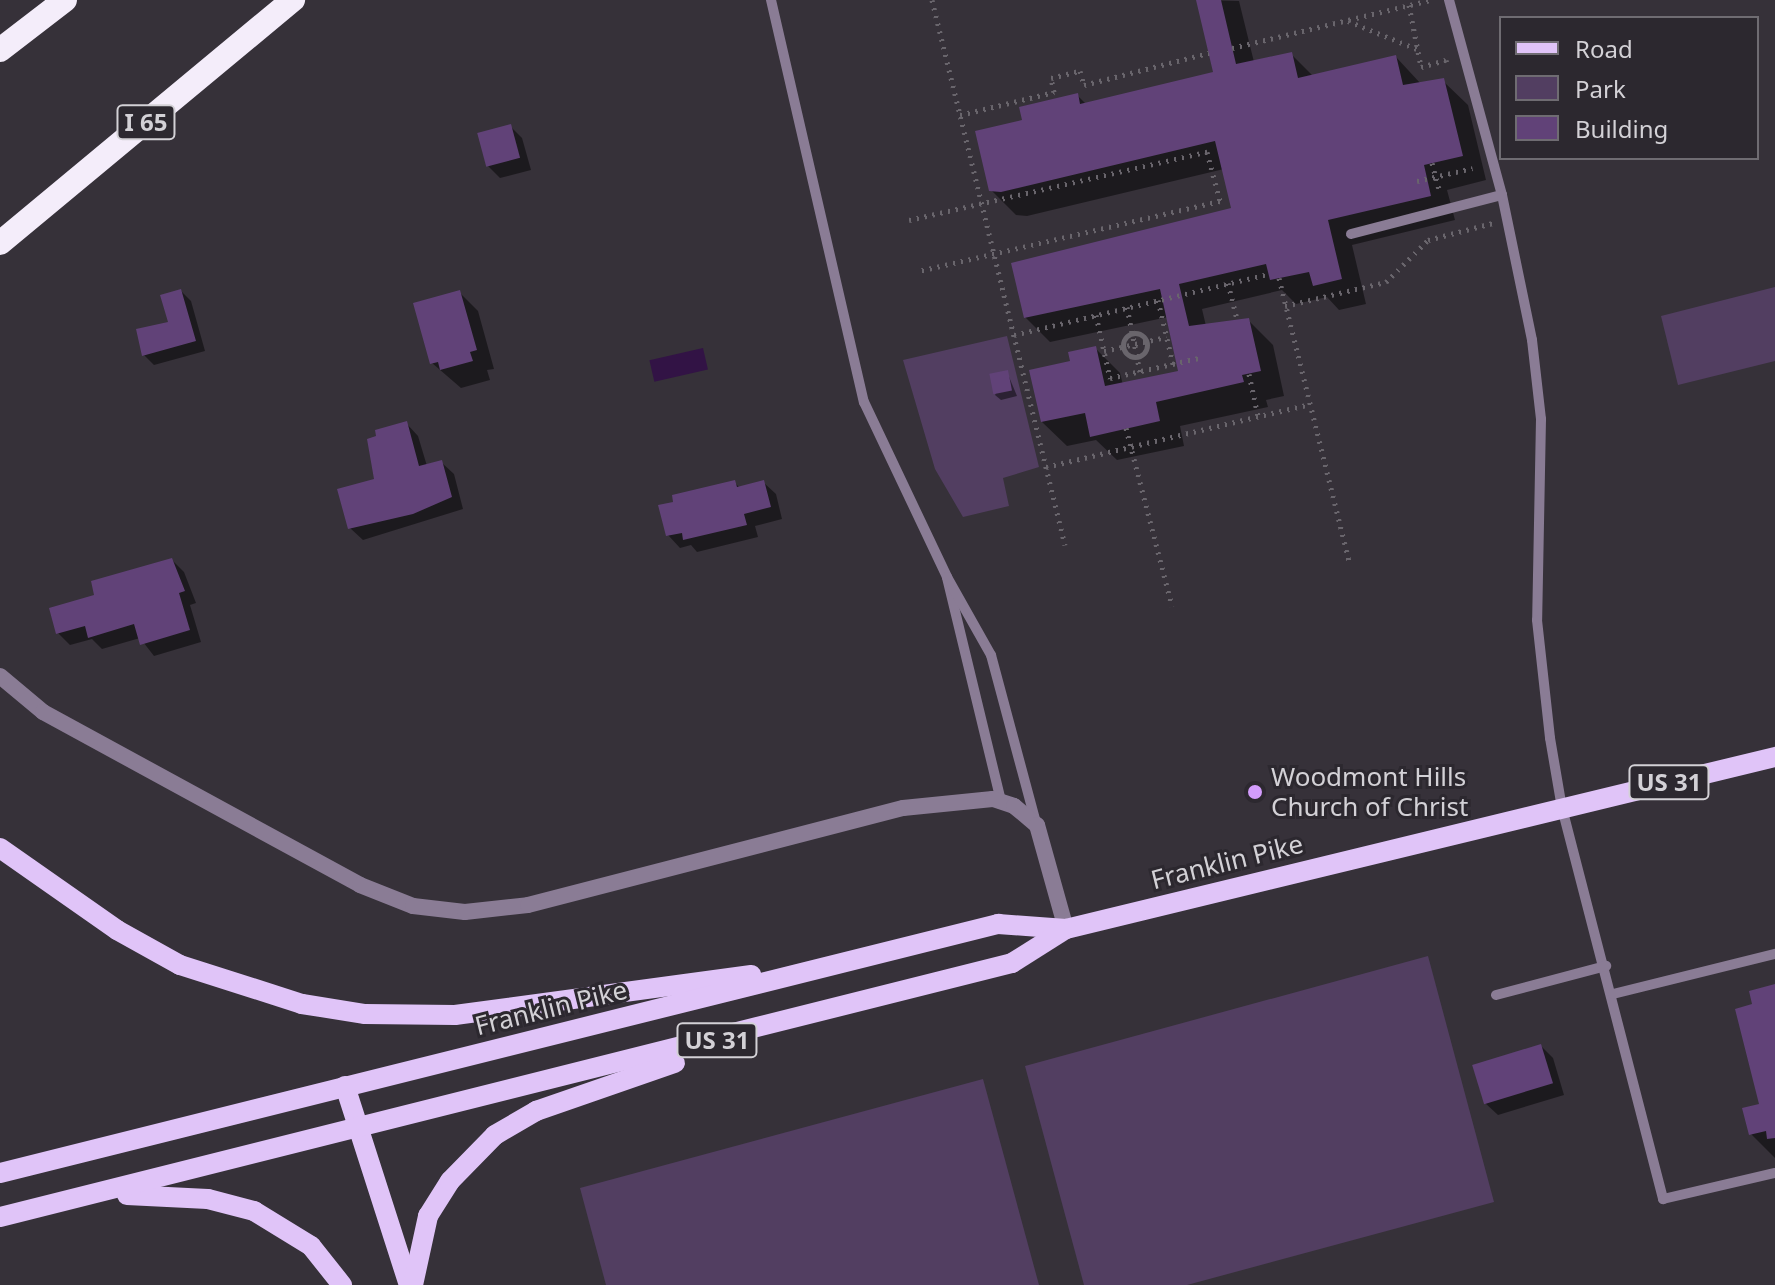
<!DOCTYPE html>
<html>
<head>
<meta charset="utf-8">
<style>
	body { margin:0 }
	#map { position:relative; width:1775px; height:1285px; overflow:hidden; background:#363139; font-family:"Noto Sans",sans-serif }
	div>[style] { position:absolute }
	.green>* { inset:0; background:#523e61 }
	.water>* { inset:0; background:#321345; transform-origin:0 0 }
	.shadow>* { inset:0; background:#0007 }
	.building>* { inset:0; background:#614278; transform-origin:0 0 }
	.path>* { height:5px; margin-top:-2.5px; transform-origin:0; background:repeating-linear-gradient(90deg,#69656c 0 2px,transparent 0 8px) }
	.path>.ring { margin:-2.5px; padding:0; box-sizing:content-box; background:none; border:5px solid #69656c; border-radius:50% }
	.service>* { height:10px; margin:-5px; padding:0 5px; transform-origin:5px; border-radius:5px; background:#8a7c95 }
	.minor>* { height:16px; margin:-8px; padding:0 8px; transform-origin:8px; border-radius:8px; background:#8a7c95 }
	.primary>* { height:20px; margin:-10px; padding:0 10px; transform-origin:10px; border-radius:10px; background:#e0c4f8 }
	.motorway>* { height:24px; margin:-12px; padding:0 12px; transform-origin:12px; border-radius:12px; background:#f4edfa }
	.dots>* { width:22px; height:22px; translate:-50% -50%; box-sizing:border-box; border:4px solid #2c282f; border-radius:50% }
	span { translate:-50% -50%; white-space:nowrap; text-align:center; line-height:1.15; -webkit-text-stroke:6px #2c282f; paint-order:stroke }
	.shield-label span { padding:2px 6px; background:#2c282f; border:2px solid; border-radius:6px; -webkit-text-stroke-width:0 }
	.shield-label { font-size:24px; color:#d3d1d6; font-weight:700 }
	.poi-label { font-size:26px; color:#d3d1d6 }
	.left { translate:0 -50%; text-align:left }
	.street-label { font-size:26px; color:#d3d1d6 }
	.legend { position:absolute; left:1499px; top:16px; width:260px; height:144px; box-sizing:border-box; background:#2c282f; border:2px solid #6f6c72; margin:0; padding:10px 14px; list-style:none; font-size:24px; color:#d3d1d6 }
	.legend li { display:flex; align-items:center; gap:16px; height:40px }
	.legend b { width:40px; border:2px solid #6f6c72 }
</style>
</head>
<body>
<div id="map">
	<div class="green">
		<i style="clip-path:polygon(1775px 287px,1775px 361px,1678px 385px,1661px 316px)"></i>
		<i style="clip-path:polygon(1007px 336px,1039px 467px,1003px 478px,1009px 506px,963px 517px,935px 469px,903px 360px)"></i>
		<i style="clip-path:polygon(1428px 956px,1494px 1202px,1187px 1285px,1084px 1285px,1025px 1066px)"></i>
		<i style="clip-path:polygon(983px 1079px,1039px 1285px,606px 1285px,580px 1188px)"></i>
	</div>
	<div class="water">
		<i style="left:703px;top:348px;width:22px;height:55px;rotate:77deg"></i>
	</div>
	<div class="shadow">
		<i style="clip-path:polygon(1198px 0,1239px 1px,1254px 62px,1291px 54px,1314px 77px,1396px 57px,1421px 84px,1443px 81px,1468px 105px,1486px 180px,1447px 190px,1455px 220px,1352px 245px,1366px 304px,1339px 310px,1327px 297px,1296px 304px,1282px 290px,1202px 309px,1206px 326px,1248px 320px,1273px 345px,1284px 396px,1266px 400px,1268px 407px,1180px 426px,1184px 446px,1117px 460px,1096px 440px,1067px 446px,1042px 422px,1072px 362px,1095px 348px,1120px 373px,1123px 385px,1180px 372px,1168px 317px,1050px 342px,1025px 317px,1234px 209px,1224px 169px,1027px 216px,1016px 215px,991px 190px,1024px 122px,1077px 95px,1086px 104px,1216px 73px)"></i>
		<i style="clip-path:polygon(510px 126px,522px 138px,531px 170px,500px 178px,488px 166px)"></i>
		<i style="clip-path:polygon(181px 291px,191px 301px,205px 351px,154px 365px,144px 355px,170px 323px)"></i>
		<i style="clip-path:polygon(459px 292px,478px 311px,494px 369px,487px 370px,490px 380px,461px 388px,432px 363px)"></i>
		<i style="clip-path:polygon(1007px 372px,1017px 396px,1001px 400px,995px 395px)"></i>
		<i style="clip-path:polygon(406px 423px,418px 436px,427px 466px,441px 462px,454px 474px,463px 509px,363px 540px,350px 528px)"></i>
		<i style="clip-path:polygon(734px 482px,740px 488px,763px 482px,776px 494px,782px 519px,755px 526px,758px 537px,697px 552px,691px 545px,680px 548px,668px 535px)"></i>
		<i style="clip-path:polygon(172px 560px,184px 572px,196px 603px,190px 605px,201px 642px,154px 656px,140px 638px,102px 649px,92px 639px,70px 645px,58px 633px,97px 596px)"></i>
		<i style="clip-path:polygon(1775px 986px,1775px 1158px,1751px 1134px,1761px 1105px,1755px 1006px)"></i>
		<i style="clip-path:polygon(1541px 1046px,1553px 1058px,1564px 1095px,1498px 1115px,1485px 1103px)"></i>
	</div>
	<div class="building">
		<i style="clip-path:polygon(1196px 0,1221px 0,1236px 64px,1292px 52px,1298px 78px,1396px 55px,1403px 85px,1444px 78px,1463px 156px,1424px 165px,1431px 196px,1328px 220px,1342px 279px,1313px 286px,1309px 272px,1270px 280px,1266px 264px,1179px 284px,1189px 326px,1249px 318px,1261px 371px,1242px 375px,1244px 382px,1156px 402px,1160px 421px,1090px 437px,1085px 413px,1041px 422px,1029px 370px,1070px 361px,1068px 352px,1096px 346px,1105px 386px,1178px 371px,1160px 289px,1024px 318px,1011px 263px,1231px 208px,1215px 141px,1001px 192px,989px 191px,975px 131px,1022px 120px,1019px 107px,1078px 93px,1080px 104px,1213px 72px)"></i>
		<i style="left:511px;top:124px;width:35px;height:35px;rotate:75deg"></i>
		<i style="clip-path:polygon(181px 289px,196px 341px,142px 356px,136px 329px,168px 322px,160px 295px)"></i>
		<i style="clip-path:polygon(460px 290px,477px 350px,470px 352px,473px 361px,440px 370px,438px 362px,430px 364px,413px 303px)"></i>
		<i style="left:1008px;top:370px;width:21px;height:19px;rotate:79deg"></i>
		<i style="clip-path:polygon(407px 421px,419px 466px,442px 460px,452px 497px,413px 514px,348px 529px,337px 489px,374px 479px,367px 439px,376px 436px,375px 430px)"></i>
		<i style="clip-path:polygon(735px 480px,737px 487px,764px 480px,771px 507px,744px 514px,747px 525px,683px 540px,682px 533px,666px 536px,658px 505px,673px 502px,672px 495px)"></i>
		<i style="clip-path:polygon(172px 558px,185px 591px,179px 593px,190px 630px,140px 645px,134px 624px,88px 638px,85px 626px,56px 634px,49px 608px,94px 595px,91px 581px)"></i>
		<i style="clip-path:polygon(1775px 984px,1775px 1138px,1767px 1139px,1766px 1131px,1749px 1135px,1742px 1108px,1759px 1104px,1735px 1009px,1752px 1004px,1749px 991px)"></i>
		<i style="left:1541px;top:1044px;width:41px;height:72px;rotate:73deg"></i>
	</div>
	<div class="path">
		<i style="left:932px;top:0;width:561px;rotate:76.29deg"></i>
		<i style="left:1409px;top:5px;width:63px;rotate:79deg"></i>
		<i style="left:1421px;top:67px;width:26px;rotate:-16deg"></i>
		<i style="left:1446px;top:60px;width:4px;rotate:76deg"></i>
		<i style="left:1348px;top:21px;width:74px;rotate:22.1deg"></i>
		<i style="left:1232px;top:48px;width:204px;rotate:-13.6deg"></i>
		<i style="left:960px;top:115px;width:97px;rotate:-13.7deg"></i>
		<i style="left:1054px;top:92px;width:14px;rotate:-102deg"></i>
		<i style="left:1051px;top:78px;width:30px;rotate:-14deg"></i>
		<i style="left:1080px;top:71px;width:15px;rotate:74deg"></i>
		<i style="left:1084px;top:85px;width:129px;rotate:-14.4deg"></i>
		<i style="left:1432px;top:163px;width:31px;rotate:75deg"></i>
		<i style="left:1417px;top:181px;width:57px;rotate:-13.1deg"></i>
		<i style="left:909px;top:220px;width:306px;rotate:-12.9deg"></i>
		<i style="left:1207px;top:152px;width:51px;rotate:75.1deg"></i>
		<i style="left:1220px;top:201px;width:308px;rotate:166.9deg"></i>
		<i style="left:1279px;top:278px;width:291px;rotate:76.1deg"></i>
		<i style="left:1228px;top:283px;width:38px;rotate:76deg"></i>
		<i style="left:1158px;top:300px;width:66px;rotate:76.8deg"></i>
		<i style="left:1285px;top:306px;width:104px;rotate:-13.4deg"></i>
		<i style="left:1386px;top:282px;width:59px;rotate:-45deg"></i>
		<i style="left:1428px;top:240px;width:67px;rotate:-14.7deg"></i>
		<i style="left:1127px;top:307px;width:66px;rotate:78.7deg"></i>
		<i style="left:1096px;top:315px;width:65px;rotate:77.5deg"></i>
		<i style="left:1110px;top:378px;width:91px;rotate:-12.7deg"></i>
		<i class="ring" style="left:1123px;top:333px;width:19px;height:19px"></i>
		<i style="left:1014px;top:335px;width:261px;rotate:-13.5deg"></i>
		<i style="left:1104px;top:351px;width:64px;rotate:-12.7deg"></i>
		<i style="left:1249px;top:374px;width:43px;rotate:77.9deg"></i>
		<i style="left:1126px;top:428px;width:184px;rotate:75.5deg"></i>
		<i style="left:1046px;top:467px;width:271px;rotate:-13.4deg"></i>
	</div>
	<div class="service">
		<i style="left:771px;top:0;width:413px;rotate:77deg"></i>
		<i style="left:864px;top:402px;width:194px;rotate:64.6deg"></i>
		<i style="left:1449px;top:0;width:202px;rotate:74.8deg"></i>
		<i style="left:1502px;top:195px;width:148px;rotate:78.3deg"></i>
		<i style="left:1532px;top:340px;width:80px;rotate:83.5deg"></i>
		<i style="left:1541px;top:419px;width:201px;rotate:91.1deg"></i>
		<i style="left:1537px;top:620px;width:119px;rotate:83.7deg"></i>
		<i style="left:1550px;top:738px;width:71px;rotate:80.3deg"></i>
		<i style="left:1562px;top:808px;width:404px;rotate:75.5deg"></i>
		<i style="left:1663px;top:1199px;width:115px;rotate:-13.1deg"></i>
		<i style="left:1351px;top:234px;width:156px;rotate:-14.5deg"></i>
		<i style="left:1001px;top:801px;width:230px;rotate:-103.6deg"></i>
		<i style="left:947px;top:577px;width:90px;rotate:60.6deg"></i>
		<i style="left:991px;top:655px;width:174px;rotate:75deg"></i>
		<i style="left:1613px;top:994px;width:167px;rotate:-13.9deg"></i>
		<i style="left:1496px;top:995px;width:114px;rotate:-14.8deg"></i>
	</div>
	<div class="minor">
		<i style="left:0;top:676px;width:56px;rotate:39.9deg"></i>
		<i style="left:43px;top:712px;width:361px;rotate:28.6deg"></i>
		<i style="left:360px;top:885px;width:57px;rotate:21.6deg"></i>
		<i style="left:413px;top:906px;width:52px;rotate:6.6deg"></i>
		<i style="left:465px;top:912px;width:63px;rotate:-6.3deg"></i>
		<i style="left:528px;top:905px;width:387px;rotate:-14.5deg"></i>
		<i style="left:903px;top:808px;width:90px;rotate:-5.7deg"></i>
		<i style="left:993px;top:799px;width:22px;rotate:18deg"></i>
		<i style="left:1014px;top:806px;width:30px;rotate:40deg"></i>
		<i style="left:1037px;top:825px;width:108px;rotate:74.4deg"></i>
	</div>
	<div class="primary">
		<i style="left:0;top:848px;width:143px;rotate:35deg"></i>
		<i style="left:117px;top:930px;width:72px;rotate:29.1deg"></i>
		<i style="left:180px;top:965px;width:128px;rotate:17.7deg"></i>
		<i style="left:302px;top:1004px;width:64px;rotate:9deg"></i>
		<i style="left:365px;top:1014px;width:90px;rotate:0.6deg"></i>
		<i style="left:455px;top:1015px;width:299px;rotate:-7.7deg"></i>
		<i style="left:345px;top:1086px;width:209px;rotate:72.2deg"></i>
		<i style="left:0;top:1173px;width:1029px;rotate:-14.01deg"></i>
		<i style="left:998px;top:924px;width:68px;rotate:4.2deg"></i>
		<i style="left:1066px;top:929px;width:730px;rotate:-13.64deg"></i>
		<i style="left:127px;top:1195px;width:81px;rotate:2.8deg"></i>
		<i style="left:208px;top:1199px;width:48px;rotate:14.6deg"></i>
		<i style="left:254px;top:1211px;width:67px;rotate:31.6deg"></i>
		<i style="left:311px;top:1246px;width:50px;rotate:51.5deg"></i>
		<i style="left:0;top:1217px;width:1043px;rotate:-14.09deg"></i>
		<i style="left:1012px;top:963px;width:64px;rotate:-32.2deg"></i>
		<i style="left:413px;top:1285px;width:71px;rotate:-77.7deg"></i>
		<i style="left:428px;top:1216px;width:41px;rotate:-57.8deg"></i>
		<i style="left:450px;top:1181px;width:64px;rotate:-45.6deg"></i>
		<i style="left:495px;top:1135px;width:48px;rotate:-30.3deg"></i>
		<i style="left:536px;top:1111px;width:147px;rotate:-19.1deg"></i>
	</div>
	<div class="motorway">
		<i style="left:0;top:50px;width:82px;rotate:-37.6deg"></i>
		<i style="left:0;top:243px;width:381px;rotate:-39.7deg"></i>
	</div>
	<div class="dots">
		<i style="left:1255px;top:792px;background:#d39cfc"></i>
	</div>
	<div class="shield-label">
		<span style="left:146px;top:122px">I 65</span>
		<span style="left:1669px;top:782px">US 31</span>
		<span style="left:717px;top:1040px">US 31</span>
	</div>
	<div class="poi-label">
		<span class="left" style="left:1271px;top:792px">Woodmont Hills<br>Church of Christ</span>
	</div>
	<div class="street-label">
		<span style="left:1227px;top:862px;rotate:-14deg">Franklin Pike</span>
		<span style="left:551px;top:1008px;rotate:-14deg">Franklin Pike</span>
	</div>
	<ul class="legend">
	<li><b style="height:10px;background:#e0c4f8"></b>Road</li>
	<li><b style="height:22px;background:#523e61"></b>Park</li>
	<li><b style="height:22px;background:#614278"></b>Building</li>
	</ul>
</div>
</body>
</html>
